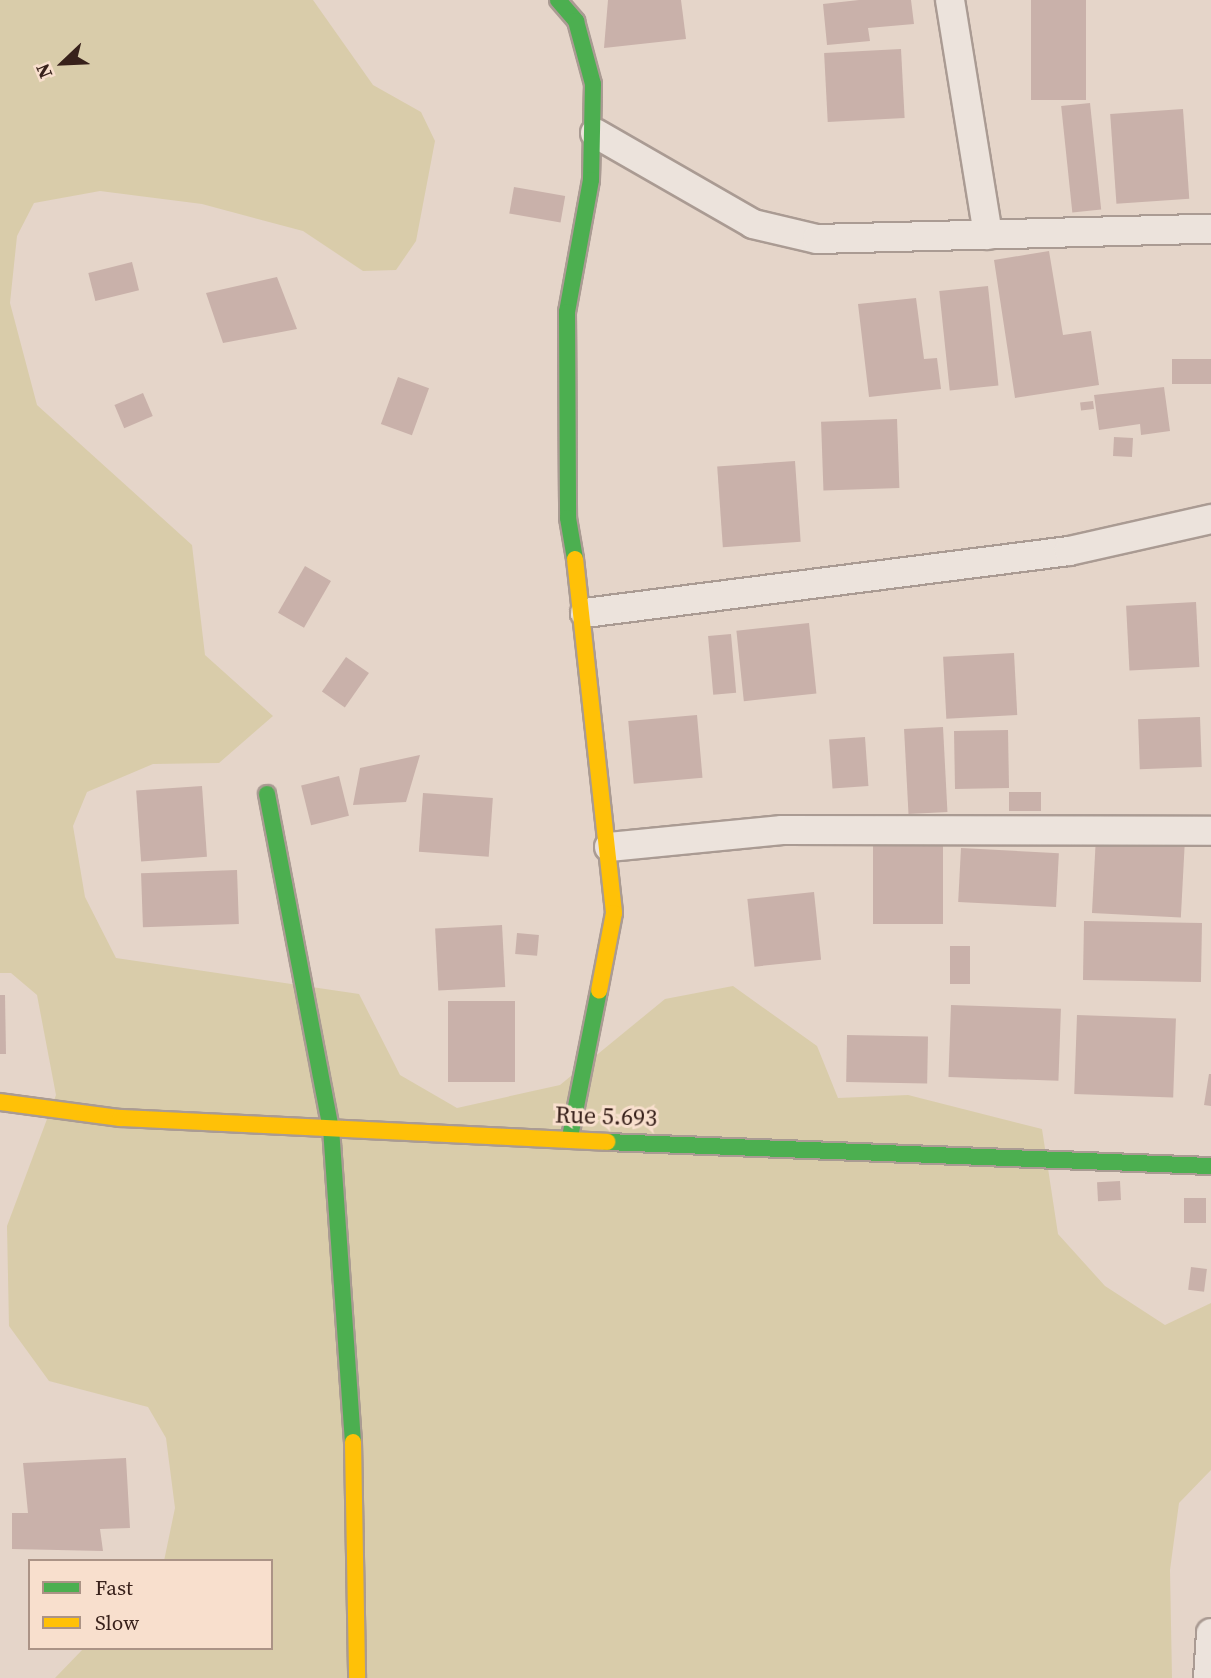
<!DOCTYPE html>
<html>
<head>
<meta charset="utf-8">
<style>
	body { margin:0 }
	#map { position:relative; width:1211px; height:1678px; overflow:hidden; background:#e5d5c9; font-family:"Source Serif 4",serif }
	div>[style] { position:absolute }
	.green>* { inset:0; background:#d9ccaa }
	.building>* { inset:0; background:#c9b1aa; transform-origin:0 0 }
	.roads { filter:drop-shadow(2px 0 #aa9b93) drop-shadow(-2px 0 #aa9b93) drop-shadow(0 2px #aa9b93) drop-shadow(0 -2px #aa9b93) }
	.street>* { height:28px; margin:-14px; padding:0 14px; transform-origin:14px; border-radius:14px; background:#ece3dc }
	.fast>* { height:16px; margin:-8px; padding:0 8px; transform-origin:8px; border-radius:8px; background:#4caf50 }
	.slow>* { height:16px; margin:-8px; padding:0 8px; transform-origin:8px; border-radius:8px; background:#ffc107 }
	span { translate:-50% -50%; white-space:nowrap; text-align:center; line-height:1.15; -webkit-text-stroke:6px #f8dfcd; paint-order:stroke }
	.street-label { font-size:24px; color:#38211b }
	.legend { position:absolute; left:28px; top:1559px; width:245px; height:91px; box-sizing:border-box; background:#f8dfcd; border:2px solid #ab9386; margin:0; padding:9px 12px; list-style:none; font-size:21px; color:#38211b }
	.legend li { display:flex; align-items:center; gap:14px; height:35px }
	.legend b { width:35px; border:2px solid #ab9386 }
	.north { position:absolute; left:28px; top:28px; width:70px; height:70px; -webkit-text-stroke:5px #f8dfcd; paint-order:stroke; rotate:247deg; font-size:19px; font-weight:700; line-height:28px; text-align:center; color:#38211b }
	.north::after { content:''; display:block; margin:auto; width:24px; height:32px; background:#38211b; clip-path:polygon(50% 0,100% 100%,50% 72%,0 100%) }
</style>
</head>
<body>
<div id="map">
	<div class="green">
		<i style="clip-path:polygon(0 0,313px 0,373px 85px,421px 112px,435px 141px,416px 241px,396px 270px,363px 271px,303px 231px,202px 204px,100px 191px,34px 203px,17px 236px,10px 303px,37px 405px,192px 545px,205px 655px,273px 716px,219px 763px,153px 764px,87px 792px,73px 826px,85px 897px,116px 958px,359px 994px,400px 1075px,457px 1108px,560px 1085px,665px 999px,733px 986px,817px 1046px,838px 1098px,908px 1095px,1042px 1129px,1058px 1234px,1105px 1286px,1165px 1325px,1211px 1303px,1211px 1470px,1179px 1503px,1170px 1570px,1172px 1678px,55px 1678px,84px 1648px,271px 1648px,271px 1561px,164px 1561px,175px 1508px,166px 1438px,148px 1407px,49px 1381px,9px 1326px,7px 1226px,56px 1095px,37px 995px,11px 973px,0 973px)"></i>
	</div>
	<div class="building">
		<i style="clip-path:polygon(608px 0,681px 0,686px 39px,604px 48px)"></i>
		<i style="clip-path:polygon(859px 0,911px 0,914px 24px,868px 28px,870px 41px,827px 45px,823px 4px)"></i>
		<i style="left:1031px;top:0;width:55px;height:100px"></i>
		<i style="left:901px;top:49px;width:69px;height:77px;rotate:87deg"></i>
		<i style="left:1090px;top:103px;width:107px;height:29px;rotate:84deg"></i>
		<i style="left:1183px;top:109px;width:90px;height:73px;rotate:86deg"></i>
		<i style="left:514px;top:187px;width:52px;height:27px;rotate:10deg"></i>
		<i style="clip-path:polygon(1049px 251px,1063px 335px,1091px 331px,1099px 385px,1015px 398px,994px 260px)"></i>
		<i style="left:132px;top:262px;width:29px;height:45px;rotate:76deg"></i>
		<i style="clip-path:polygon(277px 277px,297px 329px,223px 343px,206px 293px)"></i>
		<i style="left:988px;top:286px;width:100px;height:49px;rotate:84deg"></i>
		<i style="clip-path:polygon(916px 298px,924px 359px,937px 358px,941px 389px,869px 397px,858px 304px)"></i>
		<i style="left:1211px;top:359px;width:25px;height:39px;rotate:90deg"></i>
		<i style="left:398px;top:377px;width:33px;height:50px;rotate:20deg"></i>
		<i style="clip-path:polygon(1164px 387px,1170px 431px,1141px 435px,1140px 424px,1099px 430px,1094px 395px)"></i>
		<i style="left:143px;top:393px;width:25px;height:31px;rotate:67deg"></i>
		<i style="left:1093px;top:401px;width:8px;height:13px;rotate:83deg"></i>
		<i style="left:897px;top:419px;width:69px;height:76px;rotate:88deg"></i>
		<i style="left:1114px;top:437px;width:19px;height:19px;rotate:3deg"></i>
		<i style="left:795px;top:461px;width:81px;height:78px;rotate:86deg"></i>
		<i style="left:305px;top:566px;width:30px;height:54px;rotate:30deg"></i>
		<i style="left:1196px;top:602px;width:65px;height:70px;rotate:87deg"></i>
		<i style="left:809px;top:623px;width:71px;height:73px;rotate:84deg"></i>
		<i style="left:731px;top:634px;width:59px;height:23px;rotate:85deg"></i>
		<i style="left:1014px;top:653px;width:62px;height:71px;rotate:87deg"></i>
		<i style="left:346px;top:657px;width:28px;height:42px;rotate:35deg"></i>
		<i style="left:697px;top:715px;width:63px;height:69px;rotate:85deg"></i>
		<i style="left:1200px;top:717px;width:50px;height:62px;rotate:88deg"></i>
		<i style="left:943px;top:727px;width:85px;height:39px;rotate:87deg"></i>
		<i style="left:1008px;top:730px;width:58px;height:54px;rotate:89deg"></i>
		<i style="left:865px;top:737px;width:49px;height:36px;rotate:86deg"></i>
		<i style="clip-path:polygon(420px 755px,406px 802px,353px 805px,360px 768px)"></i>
		<i style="left:339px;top:776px;width:41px;height:39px;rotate:76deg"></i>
		<i style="left:202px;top:786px;width:71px;height:66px;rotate:86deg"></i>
		<i style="left:1009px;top:792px;width:32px;height:19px"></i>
		<i style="left:423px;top:793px;width:70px;height:59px;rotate:4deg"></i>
		<i style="left:1096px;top:836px;width:89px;height:77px;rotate:3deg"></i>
		<i style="left:873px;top:839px;width:70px;height:85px"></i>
		<i style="left:961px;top:848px;width:98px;height:54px;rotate:3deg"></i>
		<i style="left:237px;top:870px;width:54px;height:96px;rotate:88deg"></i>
		<i style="left:814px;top:892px;width:68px;height:67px;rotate:84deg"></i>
		<i style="left:1084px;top:921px;width:118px;height:59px;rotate:1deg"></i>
		<i style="left:502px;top:925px;width:62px;height:67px;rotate:87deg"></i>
		<i style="left:517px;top:933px;width:22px;height:21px;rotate:5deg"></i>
		<i style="left:950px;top:946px;width:20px;height:38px"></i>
		<i style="clip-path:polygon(0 995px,5px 995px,6px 1054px,0 1054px)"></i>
		<i style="left:448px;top:1001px;width:67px;height:81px"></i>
		<i style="left:951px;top:1005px;width:110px;height:72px;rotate:2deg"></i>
		<i style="left:1077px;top:1015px;width:99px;height:79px;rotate:2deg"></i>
		<i style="left:847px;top:1035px;width:81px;height:47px;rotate:1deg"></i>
		<i style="clip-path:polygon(1209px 1074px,1211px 1074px,1211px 1106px,1204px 1105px)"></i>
		<i style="left:1120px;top:1181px;width:19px;height:23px;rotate:87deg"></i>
		<i style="left:1184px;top:1198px;width:22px;height:25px"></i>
		<i style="left:1191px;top:1267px;width:16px;height:23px;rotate:7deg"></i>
		<i style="clip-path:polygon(126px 1458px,130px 1528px,100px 1529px,103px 1551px,12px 1549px,12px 1513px,28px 1513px,23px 1463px)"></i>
	</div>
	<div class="roads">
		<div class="street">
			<i style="left:950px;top:0;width:238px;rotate:80.8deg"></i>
			<i style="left:595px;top:133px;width:182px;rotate:29.9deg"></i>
			<i style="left:753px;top:224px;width:66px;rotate:13.2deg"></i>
			<i style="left:817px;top:239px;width:394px;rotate:-1.5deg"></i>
			<i style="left:585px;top:613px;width:488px;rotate:-7.3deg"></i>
			<i style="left:1069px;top:551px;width:146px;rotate:-12.7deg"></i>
			<i style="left:609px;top:847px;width:174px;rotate:-5.6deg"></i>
			<i style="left:782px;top:830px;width:429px;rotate:0.1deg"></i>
			<i style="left:1208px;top:1678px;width:45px;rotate:-86.2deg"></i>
		</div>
		<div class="fast">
			<i style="left:558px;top:0;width:28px;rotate:49deg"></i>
			<i style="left:576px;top:21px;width:65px;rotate:74.9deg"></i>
			<i style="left:593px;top:84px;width:96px;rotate:91.2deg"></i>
			<i style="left:591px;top:180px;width:134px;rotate:100.3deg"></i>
			<i style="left:567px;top:312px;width:206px;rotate:89.7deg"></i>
			<i style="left:568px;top:518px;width:42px;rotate:80.3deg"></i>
			<i style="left:267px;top:794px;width:340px;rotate:79.2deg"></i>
			<i style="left:331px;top:1128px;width:315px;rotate:86deg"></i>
			<i style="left:570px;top:1137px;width:149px;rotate:-78.8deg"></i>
			<i style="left:607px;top:1142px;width:604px;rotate:2.28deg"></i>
		</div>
		<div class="slow">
			<i style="left:575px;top:559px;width:356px;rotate:83.7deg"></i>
			<i style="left:614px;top:913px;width:79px;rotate:100.9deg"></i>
			<i style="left:0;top:1102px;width:121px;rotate:7.6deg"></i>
			<i style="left:120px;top:1118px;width:488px;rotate:2.8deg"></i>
			<i style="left:353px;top:1442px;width:236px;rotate:89deg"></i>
		</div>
	</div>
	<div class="street-label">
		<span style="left:606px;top:1116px;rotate:2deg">Rue 5.693</span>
	</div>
	<ul class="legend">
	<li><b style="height:9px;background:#4caf50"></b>Fast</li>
	<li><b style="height:9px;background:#ffc107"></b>Slow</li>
	</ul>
	<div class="north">N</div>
</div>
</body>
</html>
